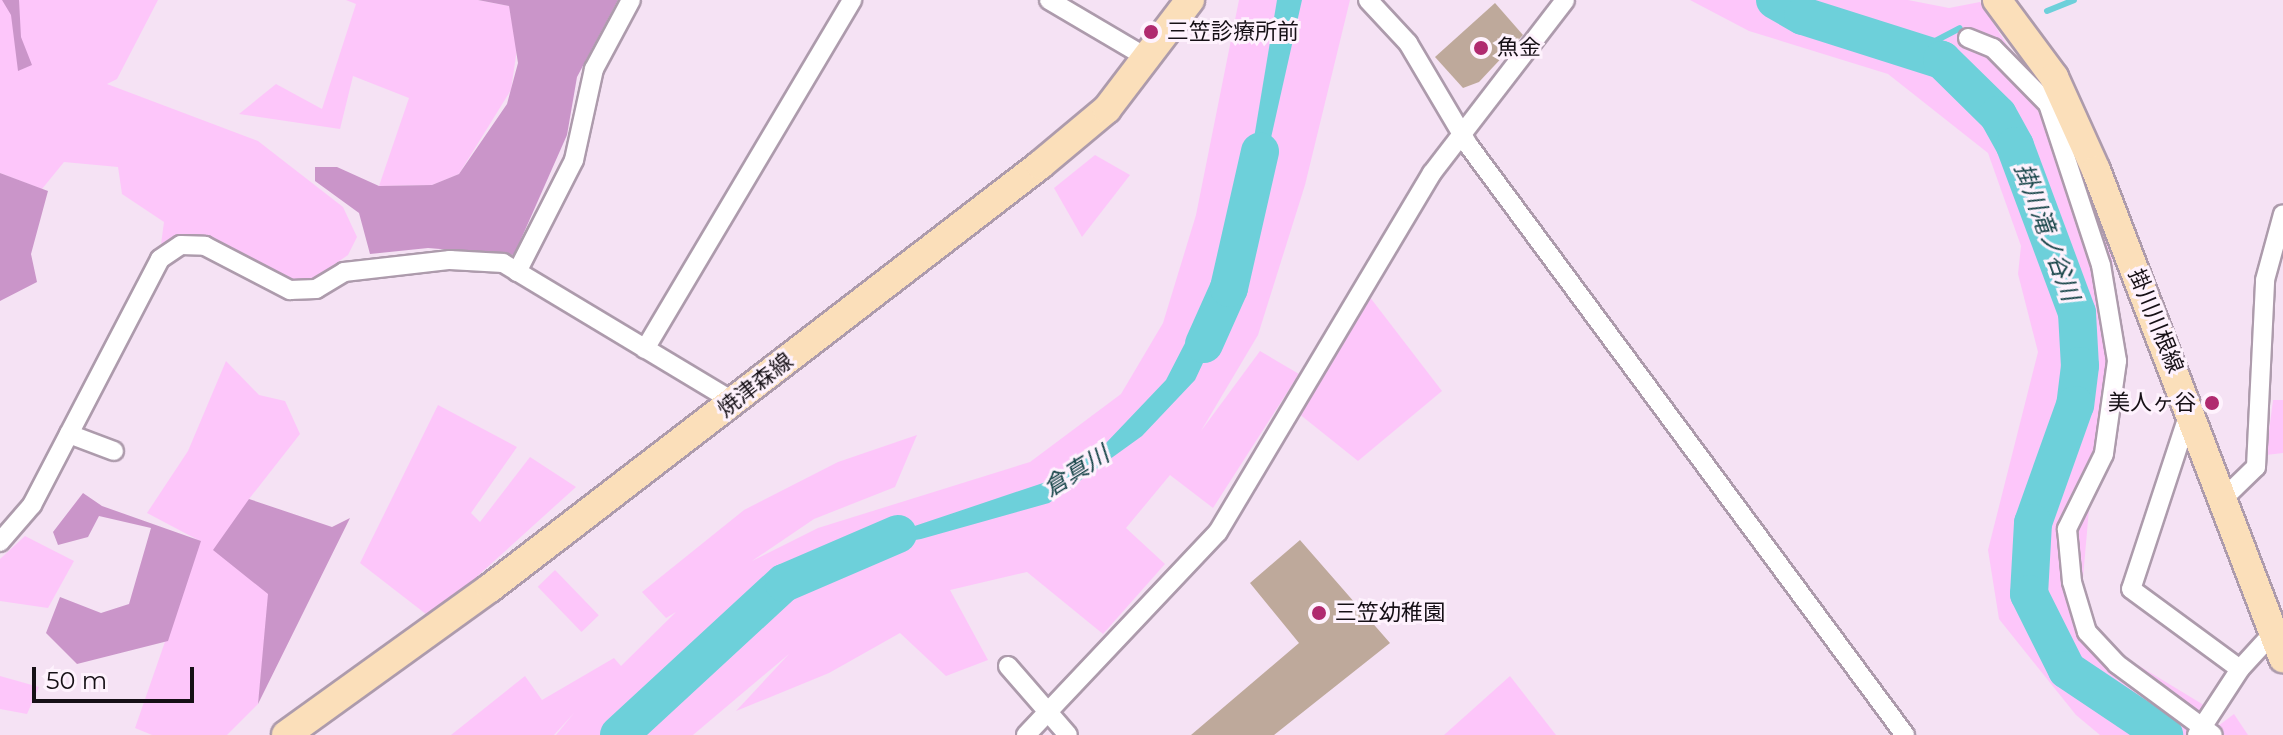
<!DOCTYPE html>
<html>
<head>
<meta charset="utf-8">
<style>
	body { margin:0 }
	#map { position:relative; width:2283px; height:735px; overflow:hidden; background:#f5e2f4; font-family:Montserrat,"Noto Sans JP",sans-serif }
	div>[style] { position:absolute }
	.green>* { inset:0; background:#fdc6fa; transform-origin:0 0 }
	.forest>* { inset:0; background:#ca95c9 }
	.water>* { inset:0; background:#6dd0da }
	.stream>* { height:6px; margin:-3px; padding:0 3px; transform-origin:3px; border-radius:3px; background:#6dd0da }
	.river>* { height:38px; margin:-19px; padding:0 19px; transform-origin:19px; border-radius:19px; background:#6dd0da }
	.building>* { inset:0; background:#bea99b }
	.roads { filter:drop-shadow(2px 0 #ad9bac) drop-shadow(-2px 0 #ad9bac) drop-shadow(0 2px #ad9bac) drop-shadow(0 -2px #ad9bac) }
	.minor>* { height:18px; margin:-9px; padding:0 9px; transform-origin:9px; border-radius:9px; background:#fff }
	.primary>* { height:28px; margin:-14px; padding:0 14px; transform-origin:14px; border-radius:14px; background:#fbdfba }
	.dots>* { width:22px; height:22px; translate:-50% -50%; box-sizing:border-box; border:4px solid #fef2fd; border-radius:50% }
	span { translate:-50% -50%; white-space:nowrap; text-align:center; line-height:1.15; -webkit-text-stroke:6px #fef2fd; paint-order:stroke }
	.poi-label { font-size:22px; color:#161016 }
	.left { translate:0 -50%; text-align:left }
	.right { translate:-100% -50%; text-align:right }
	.street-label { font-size:22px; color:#161016 }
	.water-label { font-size:24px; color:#164448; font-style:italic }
	.scale { position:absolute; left:32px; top:667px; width:162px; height:36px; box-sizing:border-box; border:4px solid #161016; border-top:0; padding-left:10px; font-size:24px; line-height:28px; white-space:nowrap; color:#161016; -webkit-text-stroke:6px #fef2fd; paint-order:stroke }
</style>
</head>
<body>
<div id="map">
	<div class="green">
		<i style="clip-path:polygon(0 0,158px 0,117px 79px,107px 84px,258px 141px,343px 207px,357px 237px,348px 255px,319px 275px,313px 289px,282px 286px,200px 238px,160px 252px,164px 222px,122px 194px,118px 167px,64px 162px,42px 189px,0 173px)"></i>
		<i style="clip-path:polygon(346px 0,478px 0,509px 6px,517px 49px,511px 90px,459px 174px,432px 185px,379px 186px,409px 98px,353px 76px,340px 129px,239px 114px,276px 84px,322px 109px,356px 4px)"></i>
		<i style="clip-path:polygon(1239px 0,1350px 0,1305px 185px,1258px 335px,1201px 431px,1260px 351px,1299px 374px,1213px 508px,1170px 475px,1126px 528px,1165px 564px,1103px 634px,1027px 572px,950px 590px,988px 660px,946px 676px,900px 633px,829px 673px,736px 711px,789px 654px,693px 735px,556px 735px,574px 713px,554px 735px,451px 735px,525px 676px,542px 700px,614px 658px,621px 666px,676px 612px,666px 618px,642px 592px,744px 510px,838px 462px,917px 435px,895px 487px,814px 519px,752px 561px,818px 528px,1030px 462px,1121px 394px,1163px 323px,1196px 215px)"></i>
		<i style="clip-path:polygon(1690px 0,1908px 0,1949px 8px,1980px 2px,2076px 155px,2112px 254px,2120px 392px,2089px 509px,2081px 601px,2113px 650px,2212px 710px,2218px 726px,2234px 714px,2248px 735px,2100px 735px,2076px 715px,1999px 619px,1988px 550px,2038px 352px,2018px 274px,2021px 246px,1988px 153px,1888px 74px,1749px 31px)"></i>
		<i style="clip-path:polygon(1095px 155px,1130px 175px,1082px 237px,1054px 188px)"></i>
		<i style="clip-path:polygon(1369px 296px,1442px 391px,1358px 461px,1298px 413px)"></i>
		<i style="clip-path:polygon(226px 361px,259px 395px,285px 401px,300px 434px,249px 499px,228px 560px,269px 594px,258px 704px,227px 735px,152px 735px,135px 728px,200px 541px,147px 513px,188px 451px)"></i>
		<i style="clip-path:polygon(2273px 400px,2283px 400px,2283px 453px,2266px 455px)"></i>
		<i style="clip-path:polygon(438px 405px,517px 447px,471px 513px,480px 522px,530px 457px,576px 487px,431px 618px,360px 563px)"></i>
		<i style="clip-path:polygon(25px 536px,74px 561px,48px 608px,0 601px,0 559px)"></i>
		<i style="left:555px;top:570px;width:63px;height:24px;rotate:46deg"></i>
		<i style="clip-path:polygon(0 676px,39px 687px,27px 714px,0 709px)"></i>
		<i style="clip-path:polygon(1510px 676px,1556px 735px,1444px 735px)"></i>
	</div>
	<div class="forest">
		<i style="clip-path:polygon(2px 0,19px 0,21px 37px,32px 65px,18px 71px,11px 15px)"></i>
		<i style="clip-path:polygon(478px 0,618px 0,577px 77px,567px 135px,514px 255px,428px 248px,370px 254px,359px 213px,315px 181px,315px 167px,337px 167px,379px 186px,432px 185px,459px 174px,507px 104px,518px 63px,509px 6px)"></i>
		<i style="clip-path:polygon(0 173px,48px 191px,31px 254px,37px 282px,0 301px)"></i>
		<i style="clip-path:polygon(83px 493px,102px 506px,201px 541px,168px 641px,77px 664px,46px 633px,60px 597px,101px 613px,129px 604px,151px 528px,99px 516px,88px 537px,58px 545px,53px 532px)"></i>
		<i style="clip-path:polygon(249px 499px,332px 527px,350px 518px,258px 704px,268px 594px,213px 550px)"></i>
	</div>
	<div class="water">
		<i style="clip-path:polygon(1277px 0,1302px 0,1255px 209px,1244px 198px)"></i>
		<i style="clip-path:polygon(1216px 283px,1220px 295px,1233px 299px,1195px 380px,1142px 436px,1049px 503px,921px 539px,828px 555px,1043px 483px,1106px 443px,1166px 380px)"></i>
	</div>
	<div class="stream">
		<i style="left:2047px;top:11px;width:29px;rotate:-22deg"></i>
		<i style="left:1918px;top:50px;width:47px;rotate:-27.6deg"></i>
	</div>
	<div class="river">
		<i style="left:1775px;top:0;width:32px;rotate:30deg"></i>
		<i style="left:1803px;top:16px;width:146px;rotate:17.6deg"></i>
		<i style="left:1942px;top:60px;width:78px;rotate:44.5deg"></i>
		<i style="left:1998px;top:115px;width:35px;rotate:61deg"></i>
		<i style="left:2015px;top:146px;width:178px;rotate:69.6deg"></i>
		<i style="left:2077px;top:313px;width:53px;rotate:86.8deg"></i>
		<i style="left:2080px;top:366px;width:39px;rotate:97deg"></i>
		<i style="left:2075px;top:405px;width:125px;rotate:109.6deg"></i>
		<i style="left:2033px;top:523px;width:71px;rotate:93.2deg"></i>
		<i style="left:2029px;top:594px;width:85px;rotate:63.4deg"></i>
		<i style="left:2067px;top:670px;width:117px;rotate:33.8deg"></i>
		<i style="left:1204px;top:344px;width:61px;rotate:-65.9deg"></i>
		<i style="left:1229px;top:288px;width:140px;rotate:-77.2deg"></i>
		<i style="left:619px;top:735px;width:224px;rotate:-42.7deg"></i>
		<i style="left:784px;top:583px;width:124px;rotate:-23.3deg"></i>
	</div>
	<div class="building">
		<i style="clip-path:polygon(1495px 3px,1523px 35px,1479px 82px,1463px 88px,1435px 57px)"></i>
		<i style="clip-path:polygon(1300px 540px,1390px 643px,1274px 735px,1191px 735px,1299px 643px,1250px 583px)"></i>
	</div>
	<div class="roads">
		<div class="minor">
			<i style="left:1049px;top:0;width:116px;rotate:30.5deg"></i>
			<i style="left:1368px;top:0;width:59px;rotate:47.1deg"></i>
			<i style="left:1408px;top:43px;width:120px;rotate:59.4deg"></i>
			<i style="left:1469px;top:146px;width:733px;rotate:53.49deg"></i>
			<i style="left:1968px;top:38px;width:27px;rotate:22deg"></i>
			<i style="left:1993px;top:48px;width:78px;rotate:45.5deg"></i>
			<i style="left:2048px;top:104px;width:169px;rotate:71.8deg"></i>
			<i style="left:2101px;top:265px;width:97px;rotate:80.5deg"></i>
			<i style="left:2117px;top:361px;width:94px;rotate:98deg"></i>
			<i style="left:2104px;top:454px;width:84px;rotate:116.3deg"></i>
			<i style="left:2067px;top:529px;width:53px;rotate:84.6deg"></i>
			<i style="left:2072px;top:582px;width:52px;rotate:73.3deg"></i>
			<i style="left:2087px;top:632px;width:44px;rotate:46.8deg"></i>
			<i style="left:2117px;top:664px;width:119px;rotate:36.5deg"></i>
			<i style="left:517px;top:272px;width:126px;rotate:-63deg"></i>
			<i style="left:574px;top:160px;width:93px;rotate:-77.6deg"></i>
			<i style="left:594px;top:69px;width:78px;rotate:-61.8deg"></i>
			<i style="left:645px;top:349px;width:406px;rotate:-59.3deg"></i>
			<i style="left:2190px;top:410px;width:188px;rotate:108.2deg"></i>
			<i style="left:2131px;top:589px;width:135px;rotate:36.3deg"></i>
			<i style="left:69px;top:434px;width:48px;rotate:20.7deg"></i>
			<i style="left:2225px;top:497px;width:43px;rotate:-44.1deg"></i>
			<i style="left:2256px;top:467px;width:187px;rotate:-87.2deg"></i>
			<i style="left:2265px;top:280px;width:68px;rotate:-74.7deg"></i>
			<i style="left:0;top:542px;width:49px;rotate:-49.1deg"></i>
			<i style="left:32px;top:505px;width:277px;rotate:-62.5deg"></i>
			<i style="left:160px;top:259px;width:25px;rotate:-34deg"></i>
			<i style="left:181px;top:245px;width:24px;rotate:2deg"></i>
			<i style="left:205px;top:246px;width:96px;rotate:27.4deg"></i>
			<i style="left:290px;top:290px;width:26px;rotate:-2deg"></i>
			<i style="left:316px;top:289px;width:33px;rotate:-31deg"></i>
			<i style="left:344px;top:272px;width:107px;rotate:-6.5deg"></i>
			<i style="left:450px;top:260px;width:53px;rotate:3.2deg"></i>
			<i style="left:503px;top:263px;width:268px;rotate:31deg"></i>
			<i style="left:1008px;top:666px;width:91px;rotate:49deg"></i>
			<i style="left:1026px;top:735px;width:279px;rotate:-46.6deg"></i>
			<i style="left:1218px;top:532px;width:418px;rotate:-59.2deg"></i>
			<i style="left:1432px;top:173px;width:218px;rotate:-52.4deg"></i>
			<i style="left:2197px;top:735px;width:79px;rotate:-56.9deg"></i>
			<i style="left:2240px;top:669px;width:49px;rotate:-47.5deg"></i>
		</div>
		<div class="primary">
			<i style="left:1997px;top:0;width:96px;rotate:53.5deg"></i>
			<i style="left:2054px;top:77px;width:102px;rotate:65.7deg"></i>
			<i style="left:2096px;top:170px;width:523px;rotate:69.03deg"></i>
			<i style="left:286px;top:735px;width:251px;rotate:-35.8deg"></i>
			<i style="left:490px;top:588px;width:694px;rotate:-37.56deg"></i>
			<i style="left:1040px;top:165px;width:87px;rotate:-39.9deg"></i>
			<i style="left:1107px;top:109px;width:137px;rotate:-52.7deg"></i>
		</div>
	</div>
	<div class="dots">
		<i style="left:1151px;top:32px;background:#b02a6f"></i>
		<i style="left:1481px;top:48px;background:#b02a6f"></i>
		<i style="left:2212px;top:403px;background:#b02a6f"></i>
		<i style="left:1319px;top:613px;background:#b02a6f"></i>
	</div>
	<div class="poi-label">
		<span class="left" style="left:1167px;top:32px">三笠診療所前</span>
		<span class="left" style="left:1497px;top:48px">魚金</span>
		<span class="right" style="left:2196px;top:403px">美人ヶ谷</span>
		<span class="left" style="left:1335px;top:613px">三笠幼稚園</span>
	</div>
	<div class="street-label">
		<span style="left:2156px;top:321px;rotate:68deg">掛川川根線</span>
		<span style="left:755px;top:385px;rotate:-38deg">焼津森線</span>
	</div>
	<div class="water-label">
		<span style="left:2047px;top:232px;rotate:70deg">掛川滝ノ谷川</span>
		<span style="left:1076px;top:471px;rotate:-32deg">倉真川</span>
	</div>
	<div class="scale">50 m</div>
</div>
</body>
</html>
